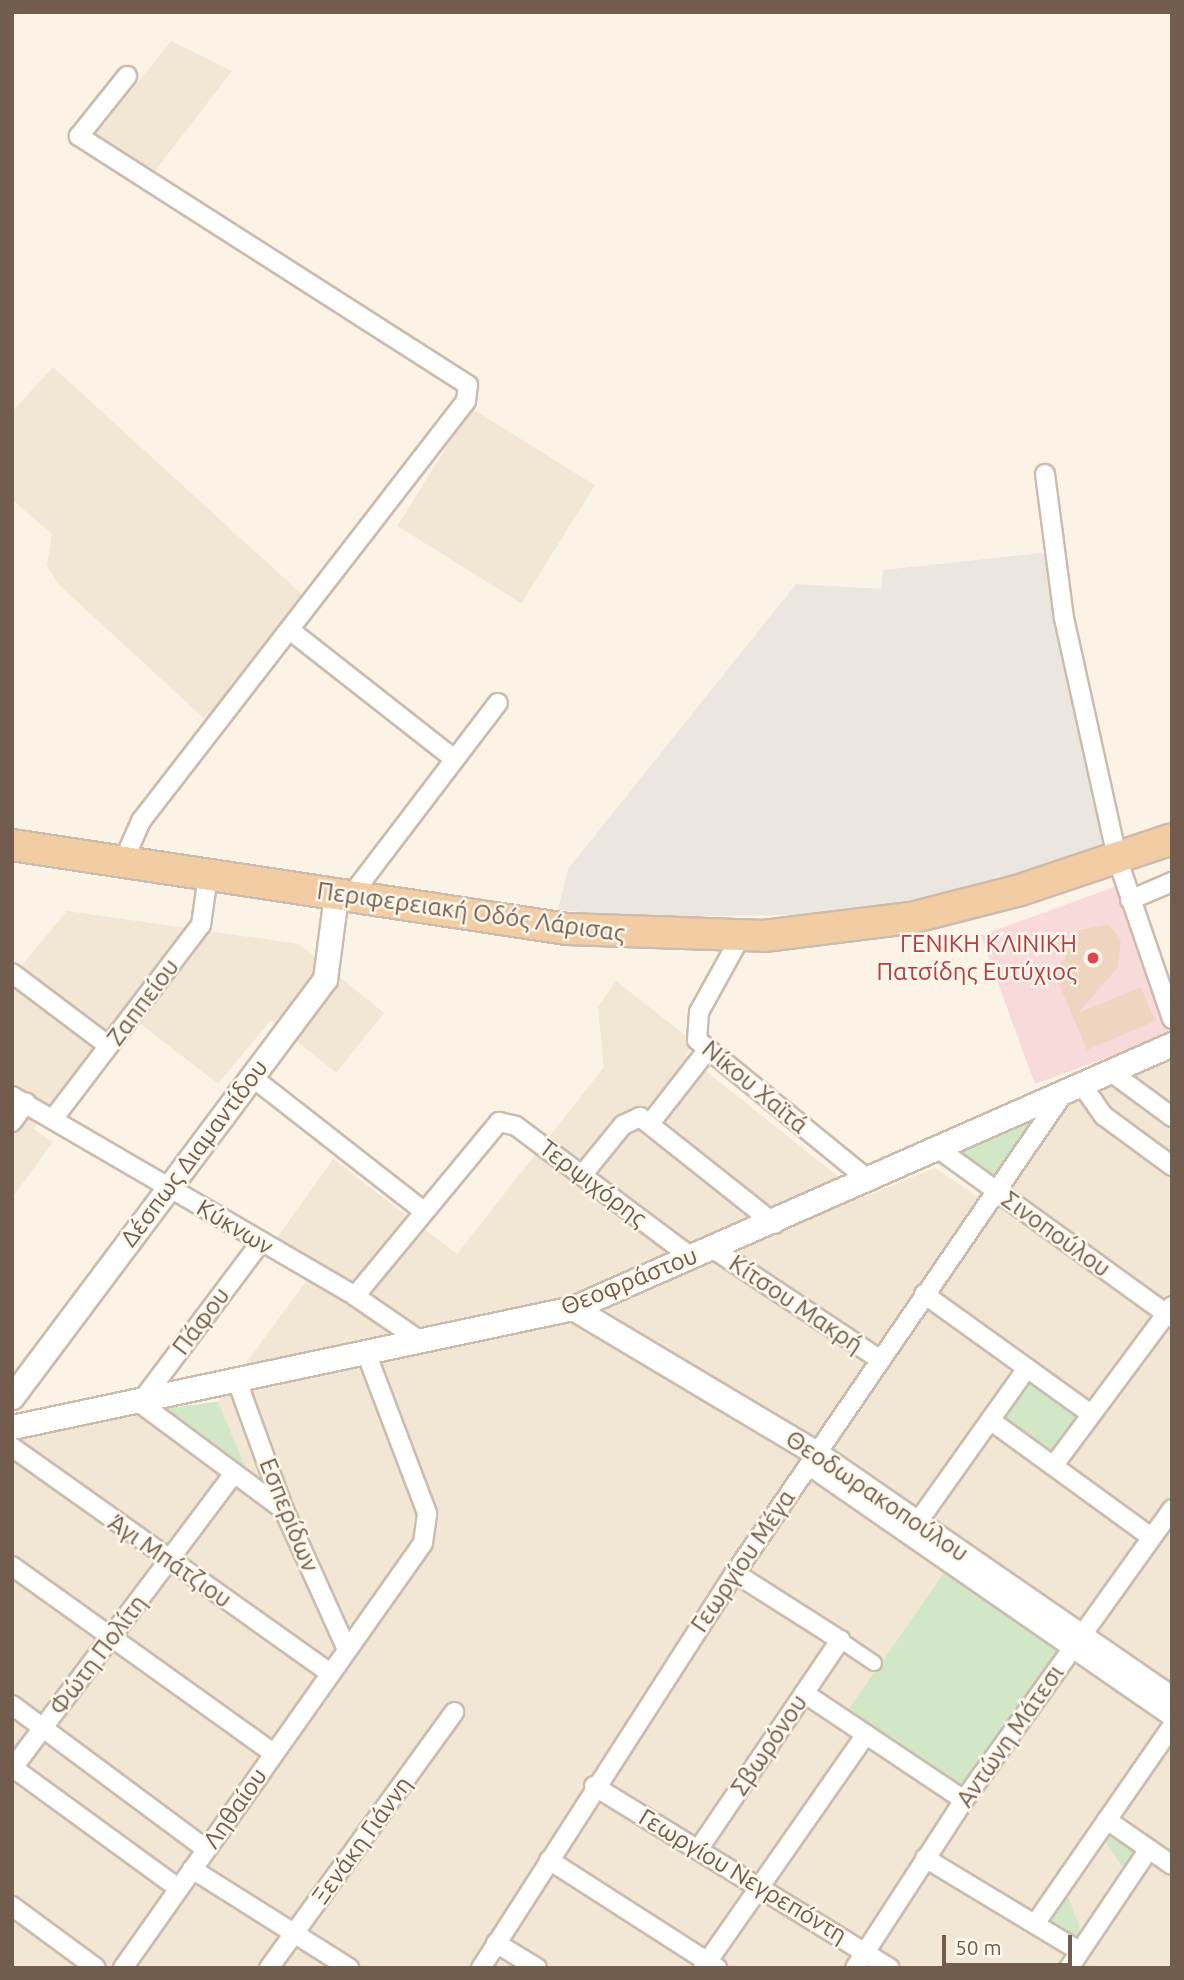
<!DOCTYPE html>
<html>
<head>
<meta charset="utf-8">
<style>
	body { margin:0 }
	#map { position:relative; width:1184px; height:1980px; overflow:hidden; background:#fbf4e6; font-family:Ubuntu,sans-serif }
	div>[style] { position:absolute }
	.residential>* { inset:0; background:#f2e6d5; transform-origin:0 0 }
	.industrial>* { inset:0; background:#ebe6e0 }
	.medical>* { inset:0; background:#f8dadb; transform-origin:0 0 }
	.green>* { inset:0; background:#d1e7c5; transform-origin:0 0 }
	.building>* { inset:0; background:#eed5c0 }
	.roads { filter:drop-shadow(2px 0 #cbbcad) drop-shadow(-2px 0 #cbbcad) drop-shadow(0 2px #cbbcad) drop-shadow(0 -2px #cbbcad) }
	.pedestrian>* { height:14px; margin:-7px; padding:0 7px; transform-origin:7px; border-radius:7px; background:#fff }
	.minor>* { height:18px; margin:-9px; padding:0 9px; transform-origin:9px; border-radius:9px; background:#fff }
	.tertiary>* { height:23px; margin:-11.5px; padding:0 11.5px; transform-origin:11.5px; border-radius:11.5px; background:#fff }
	.trunk>* { height:30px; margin:-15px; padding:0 15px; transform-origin:15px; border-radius:15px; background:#f2cca2 }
	.dots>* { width:19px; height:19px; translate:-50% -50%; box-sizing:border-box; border:4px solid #fef8ec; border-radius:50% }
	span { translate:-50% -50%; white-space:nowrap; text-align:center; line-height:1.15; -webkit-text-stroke:5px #fef8ec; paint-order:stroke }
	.street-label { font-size:24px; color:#725c4d }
	.health-label { font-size:24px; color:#be3a42 }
	.right { translate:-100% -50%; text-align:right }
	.frame { position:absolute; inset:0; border:14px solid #725c4d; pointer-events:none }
	.scale { position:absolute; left:942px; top:1935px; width:130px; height:32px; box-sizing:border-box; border:4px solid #725c4d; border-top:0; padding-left:9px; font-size:21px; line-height:24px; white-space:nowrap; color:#725c4d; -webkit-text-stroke:5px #fef8ec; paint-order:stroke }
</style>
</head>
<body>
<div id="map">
	<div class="residential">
		<i style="clip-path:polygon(171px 41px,232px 71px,151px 176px,93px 138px)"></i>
		<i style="clip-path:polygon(53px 367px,307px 599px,209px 723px,58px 584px,47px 565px,52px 534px,12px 500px,12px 412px)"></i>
		<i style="left:471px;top:408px;width:146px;height:139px;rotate:32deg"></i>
		<i style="clip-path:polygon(67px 911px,299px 944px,384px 1013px,336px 1073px,271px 1020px,218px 1084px,123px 1010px,33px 1129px,53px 1142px,12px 1198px,12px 977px)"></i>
		<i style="clip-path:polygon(616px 981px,695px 1043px,686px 1055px,864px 1197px,935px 1168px,995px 1208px,1065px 1107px,1172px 1057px,1172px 1968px,12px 1968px,12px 1441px,76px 1422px,218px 1401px,313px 1272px,271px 1246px,333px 1159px,457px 1254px,604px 1067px,598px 1007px)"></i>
	</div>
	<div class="industrial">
		<i style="clip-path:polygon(1050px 552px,1108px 849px,920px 901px,838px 914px,645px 917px,558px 910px,568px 869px,796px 584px,881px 589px,883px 570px)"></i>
	</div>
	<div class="medical">
		<i style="left:1117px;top:886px;width:158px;height:145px;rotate:70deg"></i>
	</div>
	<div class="green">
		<i style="clip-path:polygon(1032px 1119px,990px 1183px,954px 1155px)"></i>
		<i style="left:1026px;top:1379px;width:62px;height:50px;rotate:35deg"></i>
		<i style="clip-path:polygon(218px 1402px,247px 1471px,247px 1475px,155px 1410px)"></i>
		<i style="left:949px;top:1566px;width:141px;height:178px;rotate:35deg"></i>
		<i style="clip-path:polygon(1111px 1827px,1140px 1848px,1125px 1871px,1103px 1838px)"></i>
		<i style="clip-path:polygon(1067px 1894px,1082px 1934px,1078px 1939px,1050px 1922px)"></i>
	</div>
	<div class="building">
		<i style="clip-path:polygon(1109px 924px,1121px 940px,1118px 967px,1078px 1013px,1141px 987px,1155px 1021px,1087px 1050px,1052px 968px,1063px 962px,1079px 930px)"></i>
	</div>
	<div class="roads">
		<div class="pedestrian">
			<i style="left:806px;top:1466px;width:445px;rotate:34.7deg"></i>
			<i style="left:840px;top:1640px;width:41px;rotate:34.1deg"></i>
		</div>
		<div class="minor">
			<i style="left:1045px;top:474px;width:145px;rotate:82.5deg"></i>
			<i style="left:1064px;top:618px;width:246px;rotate:77.5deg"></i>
			<i style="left:1117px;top:858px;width:170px;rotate:71.1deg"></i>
			<i style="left:291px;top:631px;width:207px;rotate:38.1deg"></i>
			<i style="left:123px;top:862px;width:45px;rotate:-66.3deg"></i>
			<i style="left:141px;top:821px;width:531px;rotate:-52.27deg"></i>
			<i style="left:466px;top:401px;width:16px;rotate:-83deg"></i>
			<i style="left:468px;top:385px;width:462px;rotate:-147.4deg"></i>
			<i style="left:79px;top:136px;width:77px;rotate:-51.3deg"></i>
			<i style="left:350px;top:897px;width:244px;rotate:-52.7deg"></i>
			<i style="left:1130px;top:900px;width:46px;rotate:-23.2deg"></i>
			<i style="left:741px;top:936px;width:87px;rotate:118.9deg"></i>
			<i style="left:699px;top:1012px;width:28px;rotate:94deg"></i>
			<i style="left:697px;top:1040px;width:223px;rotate:39.2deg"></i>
			<i style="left:12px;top:973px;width:121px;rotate:37deg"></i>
			<i style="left:1111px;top:1072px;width:76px;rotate:36.4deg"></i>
			<i style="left:252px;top:1077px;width:216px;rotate:38deg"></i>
			<i style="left:1082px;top:1085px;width:38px;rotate:55deg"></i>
			<i style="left:1104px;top:1116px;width:84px;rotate:36.3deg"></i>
			<i style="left:12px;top:1096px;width:397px;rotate:30.2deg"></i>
			<i style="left:355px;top:1296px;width:78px;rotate:34.5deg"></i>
			<i style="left:53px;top:1119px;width:244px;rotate:-52.7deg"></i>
			<i style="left:201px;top:925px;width:49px;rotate:-81.9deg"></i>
			<i style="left:652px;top:1121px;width:88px;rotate:-52deg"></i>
			<i style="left:12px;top:1122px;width:24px;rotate:-54deg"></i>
			<i style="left:940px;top:1150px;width:286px;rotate:35.9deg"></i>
			<i style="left:583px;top:1174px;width:63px;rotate:-50.8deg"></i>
			<i style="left:623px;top:1125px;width:19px;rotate:-25deg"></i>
			<i style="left:640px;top:1117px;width:172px;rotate:38.4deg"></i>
			<i style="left:712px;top:1248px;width:201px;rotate:33.6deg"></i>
			<i style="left:924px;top:1294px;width:206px;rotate:35.7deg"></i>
			<i style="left:355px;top:1296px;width:226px;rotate:-50.4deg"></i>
			<i style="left:499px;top:1122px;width:17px;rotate:13deg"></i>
			<i style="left:516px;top:1126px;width:219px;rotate:36.8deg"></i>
			<i style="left:237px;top:1381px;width:137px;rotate:70deg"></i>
			<i style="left:284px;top:1510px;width:150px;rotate:65.7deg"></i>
			<i style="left:143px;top:1399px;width:195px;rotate:-53.1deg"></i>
			<i style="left:136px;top:1400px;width:184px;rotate:36.6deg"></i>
			<i style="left:990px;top:1420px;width:199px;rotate:36deg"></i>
			<i style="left:12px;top:1447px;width:389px;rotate:35.4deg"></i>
			<i style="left:1054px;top:1465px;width:198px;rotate:-53.4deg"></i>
			<i style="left:917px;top:1523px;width:190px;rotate:-54.6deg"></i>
			<i style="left:12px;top:1566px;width:321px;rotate:35.6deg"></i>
			<i style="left:804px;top:1693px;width:192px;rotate:33.8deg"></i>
			<i style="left:12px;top:1705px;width:242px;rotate:36.6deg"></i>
			<i style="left:12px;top:1767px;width:205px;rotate:36.1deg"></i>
			<i style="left:12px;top:1769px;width:370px;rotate:-53.1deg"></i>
			<i style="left:594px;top:1786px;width:347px;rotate:31.6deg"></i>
			<i style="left:1107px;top:1820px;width:79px;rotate:34.7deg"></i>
			<i style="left:698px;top:1850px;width:254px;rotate:-55.9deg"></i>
			<i style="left:840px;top:1640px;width:125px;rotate:-147.5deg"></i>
			<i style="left:925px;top:1858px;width:180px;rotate:31.1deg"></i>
			<i style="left:549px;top:1860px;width:200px;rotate:32.7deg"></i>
			<i style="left:192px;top:1869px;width:186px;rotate:32.2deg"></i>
			<i style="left:12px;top:1906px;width:104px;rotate:36.4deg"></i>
			<i style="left:1035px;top:1924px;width:241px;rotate:-55.3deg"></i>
			<i style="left:496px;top:1943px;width:48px;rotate:31.4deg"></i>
			<i style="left:123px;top:1968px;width:520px;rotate:-54.78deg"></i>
			<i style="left:423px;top:1543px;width:30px;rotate:-82deg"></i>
			<i style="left:427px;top:1513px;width:172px;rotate:-110.8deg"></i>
			<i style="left:269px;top:1968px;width:316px;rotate:-54.1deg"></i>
			<i style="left:481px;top:1968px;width:470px;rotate:-57.3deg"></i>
			<i style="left:735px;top:1573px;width:581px;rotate:-55.6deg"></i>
			<i style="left:703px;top:1968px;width:285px;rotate:-55.1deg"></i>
			<i style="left:855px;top:1968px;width:200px;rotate:-57deg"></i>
			<i style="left:964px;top:1800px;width:358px;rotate:-54.4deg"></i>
			<i style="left:1069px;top:1968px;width:143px;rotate:-56.1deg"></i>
		</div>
		<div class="tertiary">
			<i style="left:573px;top:1308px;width:283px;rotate:30.8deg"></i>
			<i style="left:816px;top:1453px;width:433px;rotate:34.6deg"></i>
			<i style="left:12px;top:1397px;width:522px;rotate:-53.17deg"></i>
			<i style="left:325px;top:979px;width:85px;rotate:-82.5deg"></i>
			<i style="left:12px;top:1427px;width:573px;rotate:-11.98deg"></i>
			<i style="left:573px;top:1308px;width:655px;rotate:-23.78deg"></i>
		</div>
		<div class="trunk">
			<i style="left:12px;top:845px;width:561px;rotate:8.61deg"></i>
			<i style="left:567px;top:929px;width:197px;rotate:2deg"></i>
			<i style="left:764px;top:936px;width:148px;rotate:-7deg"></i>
			<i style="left:911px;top:918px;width:109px;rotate:-14.3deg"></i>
			<i style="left:1017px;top:891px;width:163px;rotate:-18.5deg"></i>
		</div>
	</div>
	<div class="dots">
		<i style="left:1093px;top:958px;background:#e0444e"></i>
	</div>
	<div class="street-label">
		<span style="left:471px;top:912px;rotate:8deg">Περιφερειακή Οδός Λάρισας</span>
		<span style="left:143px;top:1002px;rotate:-53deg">Ζαππείου</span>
		<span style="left:755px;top:1087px;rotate:40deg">Νίκου Χαϊτά</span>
		<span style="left:194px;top:1153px;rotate:-53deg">Δέσπως Διαμαντίδου</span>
		<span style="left:593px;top:1183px;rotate:37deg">Τερψιχόρης</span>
		<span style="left:235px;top:1227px;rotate:31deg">Κύκνων</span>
		<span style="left:1056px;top:1234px;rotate:36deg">Σινοπούλου</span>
		<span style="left:629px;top:1281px;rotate:-22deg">Θεοφράστου</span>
		<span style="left:796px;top:1304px;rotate:34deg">Κίτσου Μακρή</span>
		<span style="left:201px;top:1321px;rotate:-53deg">Πάφου</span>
		<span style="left:877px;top:1496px;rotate:34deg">Θεοδωρακοπούλου</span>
		<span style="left:289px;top:1515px;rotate:68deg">Εσπερίδων</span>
		<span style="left:170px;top:1561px;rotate:35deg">Άγι Μπάτζιου</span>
		<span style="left:743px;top:1561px;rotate:-56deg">Γεωργίου Μέγα</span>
		<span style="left:98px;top:1655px;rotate:-53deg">Φώτη Πολίτη</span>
		<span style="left:1010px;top:1736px;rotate:-55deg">Αντώνη Μάτεσι</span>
		<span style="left:769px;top:1745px;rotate:-56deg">Σβωρόνου</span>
		<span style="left:235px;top:1808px;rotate:-55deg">Ληθαίου</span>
		<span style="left:362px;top:1840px;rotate:-54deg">Ξενάκη Γιάννη</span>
		<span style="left:743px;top:1876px;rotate:31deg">Γεωργίου Νεγρεπόντη</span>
	</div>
	<div class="health-label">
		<span class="right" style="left:1077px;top:958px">ΓΕΝΙΚΗ ΚΛΙΝΙΚΗ<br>Πατσίδης Ευτύχιος</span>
	</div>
	<div class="frame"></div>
	<div class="scale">50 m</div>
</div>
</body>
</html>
